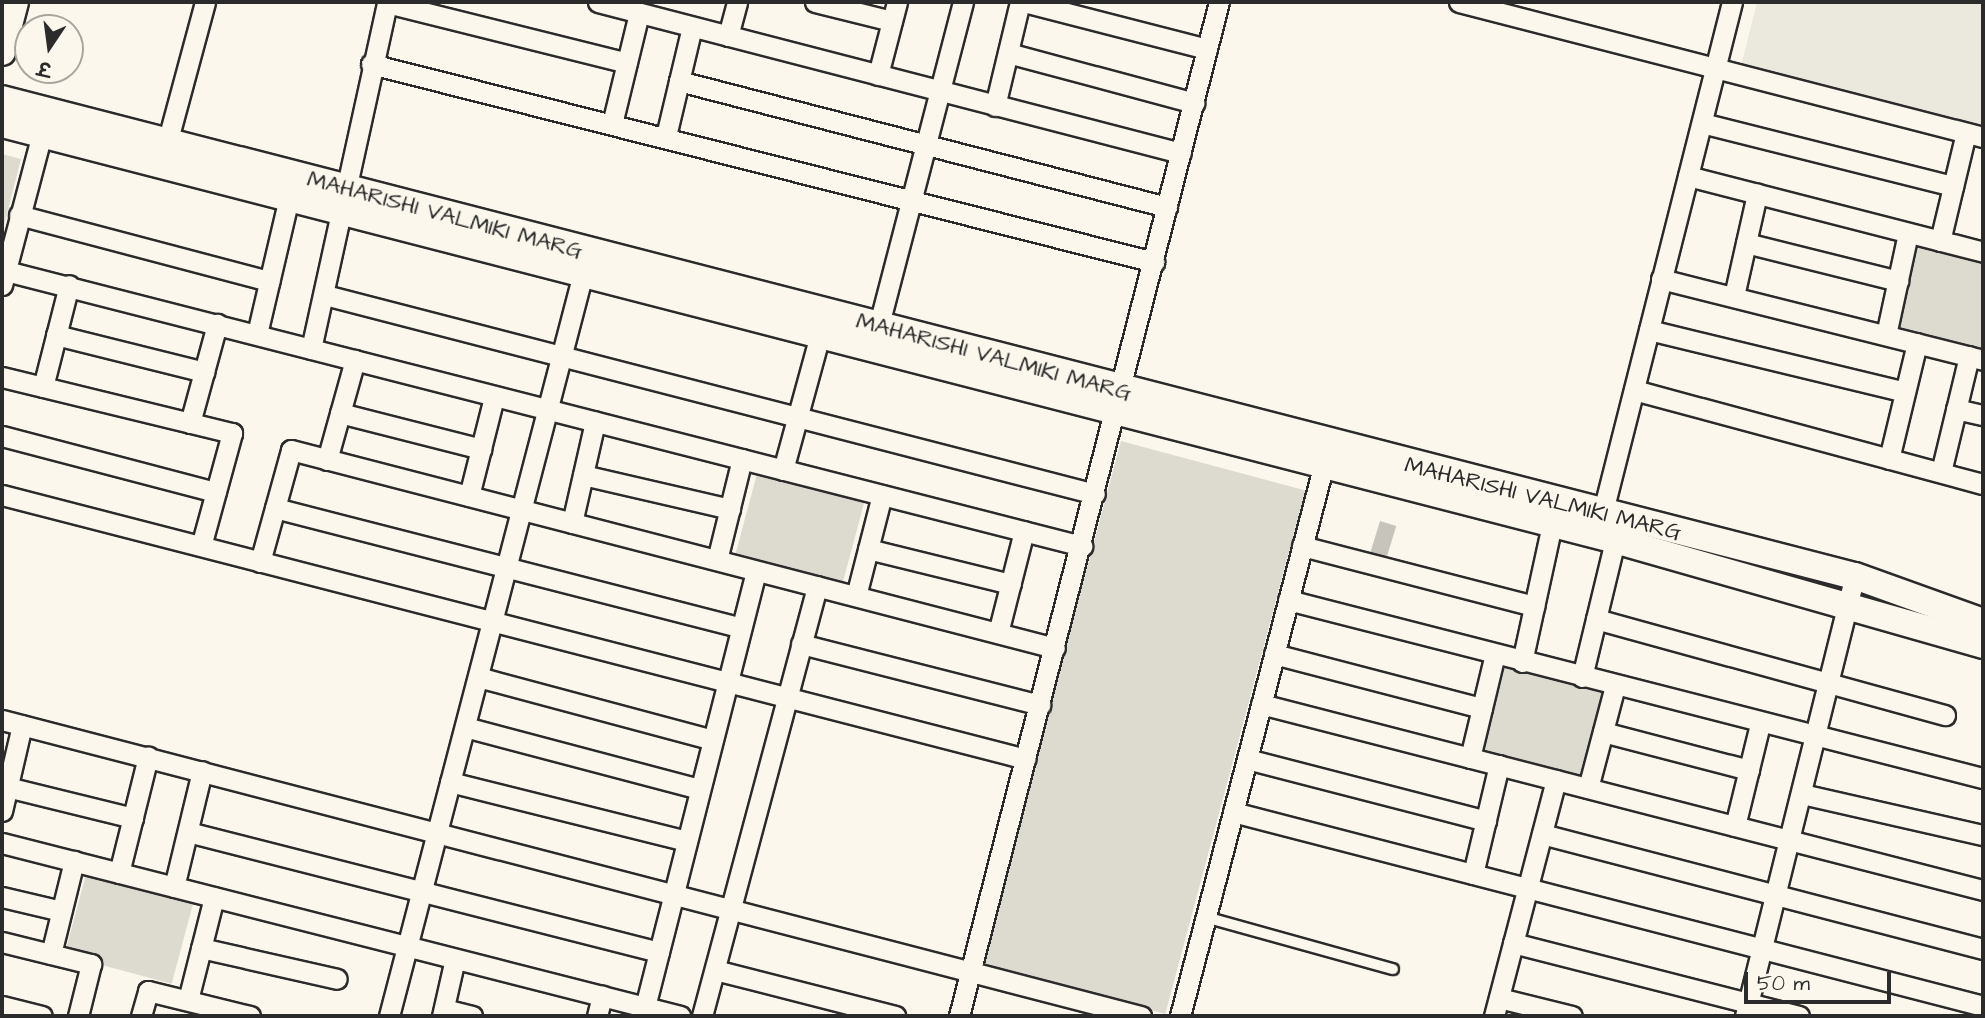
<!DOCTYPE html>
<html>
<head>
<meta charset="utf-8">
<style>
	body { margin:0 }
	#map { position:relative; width:1985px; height:1018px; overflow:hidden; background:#fbf7ec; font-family:"Architects Daughter","Playpen Sans Deva",sans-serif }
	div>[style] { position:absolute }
	.built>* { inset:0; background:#ebe8de }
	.green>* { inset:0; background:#dddad0; transform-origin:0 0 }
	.building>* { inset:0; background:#c7c4bc; transform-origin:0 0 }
	.roads { filter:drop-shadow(2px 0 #2b2b2b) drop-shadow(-2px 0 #2b2b2b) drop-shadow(0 2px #2b2b2b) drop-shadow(0 -2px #2b2b2b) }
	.lane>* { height:10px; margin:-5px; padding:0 5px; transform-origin:5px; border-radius:5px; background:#fbf7ec }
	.street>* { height:19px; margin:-9.5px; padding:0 9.5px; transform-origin:9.5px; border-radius:9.5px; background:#fbf7ec }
	.secondary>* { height:26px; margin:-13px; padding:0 13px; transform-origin:13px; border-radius:13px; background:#fbf7ec }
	span { translate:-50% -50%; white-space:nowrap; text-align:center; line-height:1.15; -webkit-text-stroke:5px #fbf7ec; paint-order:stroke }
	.street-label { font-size:23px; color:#2b2b2b }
	.frame { position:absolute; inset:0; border:4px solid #2b2b2b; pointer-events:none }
	.north { position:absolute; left:14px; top:14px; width:70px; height:70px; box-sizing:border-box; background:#fbf7ec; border:2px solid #a8a59f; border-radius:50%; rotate:193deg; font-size:19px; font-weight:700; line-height:28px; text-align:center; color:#2b2b2b }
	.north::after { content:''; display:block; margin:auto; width:24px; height:32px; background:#2b2b2b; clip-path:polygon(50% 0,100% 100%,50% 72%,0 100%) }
	.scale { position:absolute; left:1744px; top:972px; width:147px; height:32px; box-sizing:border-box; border:4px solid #2b2b2b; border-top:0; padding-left:9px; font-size:21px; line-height:24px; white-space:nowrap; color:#2b2b2b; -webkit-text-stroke:5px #fbf7ec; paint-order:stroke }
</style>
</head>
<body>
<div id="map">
	<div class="built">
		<i style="clip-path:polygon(1757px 2px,1983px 2px,1983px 126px,1741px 66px)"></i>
	</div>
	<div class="green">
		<i style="clip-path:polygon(2px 154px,21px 159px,2px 233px)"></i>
		<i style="clip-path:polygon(1912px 240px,1983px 258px,1983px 352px,1890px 328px)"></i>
		<i style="left:1121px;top:441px;width:191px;height:542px;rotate:15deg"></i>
		<i style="left:758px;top:470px;width:111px;height:91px;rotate:15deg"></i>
		<i style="left:1499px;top:663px;width:111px;height:91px;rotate:14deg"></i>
		<i style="left:88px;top:867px;width:111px;height:91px;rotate:15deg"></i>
	</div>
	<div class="building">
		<i style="left:1380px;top:521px;width:17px;height:39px;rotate:17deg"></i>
	</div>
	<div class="roads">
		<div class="lane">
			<i style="left:1205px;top:917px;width:195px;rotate:15.5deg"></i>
		</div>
		<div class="street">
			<i style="left:598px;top:2px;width:602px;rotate:14.52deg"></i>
			<i style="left:815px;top:2px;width:79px;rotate:13.9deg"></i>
			<i style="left:1024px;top:2px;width:189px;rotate:14.4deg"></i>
			<i style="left:1459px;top:2px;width:541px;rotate:14.45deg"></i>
			<i style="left:387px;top:3px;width:247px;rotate:14deg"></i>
			<i style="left:728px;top:36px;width:35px;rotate:-75deg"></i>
			<i style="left:1008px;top:53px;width:193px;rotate:15deg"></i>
			<i style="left:371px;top:64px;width:808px;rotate:14.19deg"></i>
			<i style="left:878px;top:75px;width:75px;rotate:-75.4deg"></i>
			<i style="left:679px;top:81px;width:504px;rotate:14.48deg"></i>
			<i style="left:995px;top:106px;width:107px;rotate:-76.5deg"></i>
			<i style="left:1702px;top:123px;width:259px;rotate:14.1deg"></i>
			<i style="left:612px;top:124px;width:114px;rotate:-76.3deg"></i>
			<i style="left:666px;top:136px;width:112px;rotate:-76.6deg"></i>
			<i style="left:167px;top:143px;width:146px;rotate:-74.9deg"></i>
			<i style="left:1688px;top:176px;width:305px;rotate:14.4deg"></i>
			<i style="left:19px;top:215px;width:259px;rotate:14.8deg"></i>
			<i style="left:1940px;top:241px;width:111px;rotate:-76.5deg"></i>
			<i style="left:1746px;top:243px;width:157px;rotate:14deg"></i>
			<i style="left:6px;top:271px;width:1111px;rotate:14.34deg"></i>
			<i style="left:1661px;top:279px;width:332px;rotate:14.1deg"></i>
			<i style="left:2px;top:285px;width:169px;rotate:-75.2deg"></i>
			<i style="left:325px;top:295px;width:795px;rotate:14.49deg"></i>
			<i style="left:1734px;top:296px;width:105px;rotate:-77.3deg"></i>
			<i style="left:1649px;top:330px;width:263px;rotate:13.6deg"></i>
			<i style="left:257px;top:334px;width:153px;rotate:-76.8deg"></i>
			<i style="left:56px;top:335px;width:153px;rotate:14deg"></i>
			<i style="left:1886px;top:335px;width:104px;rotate:-77.8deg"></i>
			<i style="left:876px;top:336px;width:345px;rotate:-75.4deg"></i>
			<i style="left:311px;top:349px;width:355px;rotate:-77.6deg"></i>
			<i style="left:2px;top:377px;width:237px;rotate:13.7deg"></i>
			<i style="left:232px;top:433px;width:117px;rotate:105.3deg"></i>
			<i style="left:43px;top:387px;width:105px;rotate:-75.7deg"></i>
			<i style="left:1634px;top:390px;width:361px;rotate:15.1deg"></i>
			<i style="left:1956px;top:409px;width:28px;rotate:13deg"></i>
			<i style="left:340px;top:413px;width:146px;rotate:14.3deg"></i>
			<i style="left:190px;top:423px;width:103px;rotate:-74.7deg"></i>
			<i style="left:2px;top:436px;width:221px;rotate:14.7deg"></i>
			<i style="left:1889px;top:459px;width:119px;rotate:-76.4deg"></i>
			<i style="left:327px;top:460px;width:104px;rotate:-74.4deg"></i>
			<i style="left:783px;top:470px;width:140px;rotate:-74.7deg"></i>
			<i style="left:1941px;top:472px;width:119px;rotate:-76.4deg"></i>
			<i style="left:583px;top:475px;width:151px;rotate:13deg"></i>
			<i style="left:2px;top:495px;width:1057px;rotate:14.46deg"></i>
			<i style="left:469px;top:496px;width:102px;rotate:-75.8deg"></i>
			<i style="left:275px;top:508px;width:481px;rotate:14.4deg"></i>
			<i style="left:572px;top:523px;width:104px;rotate:-77.2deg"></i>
			<i style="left:1600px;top:523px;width:537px;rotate:-75.78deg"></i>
			<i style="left:1302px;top:546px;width:240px;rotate:14.5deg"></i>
			<i style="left:868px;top:549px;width:147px;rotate:13.8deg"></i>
			<i style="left:717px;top:560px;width:104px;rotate:-76.1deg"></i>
			<i style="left:260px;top:562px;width:116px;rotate:-74.5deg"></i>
			<i style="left:291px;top:450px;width:789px;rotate:14.53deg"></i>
			<i style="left:856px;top:596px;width:104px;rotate:-75.6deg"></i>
			<i style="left:1288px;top:600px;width:717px;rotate:14.37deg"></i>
			<i style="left:1596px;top:619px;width:362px;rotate:15.4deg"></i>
			<i style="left:998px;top:633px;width:105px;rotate:-75.7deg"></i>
			<i style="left:801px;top:644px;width:247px;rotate:14.3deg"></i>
			<i style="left:1274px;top:654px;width:215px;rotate:14.6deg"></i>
			<i style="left:1522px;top:662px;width:141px;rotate:-77.7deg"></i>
			<i style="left:478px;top:677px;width:243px;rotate:15deg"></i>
			<i style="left:1582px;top:677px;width:153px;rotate:-76.4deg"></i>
			<i style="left:1261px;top:704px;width:746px;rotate:14.45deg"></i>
			<i style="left:2px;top:720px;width:1177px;rotate:14.57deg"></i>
			<i style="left:465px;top:727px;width:243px;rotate:14.8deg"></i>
			<i style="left:1603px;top:732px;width:151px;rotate:14.6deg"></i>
			<i style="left:1470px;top:758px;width:107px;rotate:-76.5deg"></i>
			<i style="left:1247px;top:759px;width:247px;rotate:14.5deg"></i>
			<i style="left:450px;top:782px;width:244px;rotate:14deg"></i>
			<i style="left:7px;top:787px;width:130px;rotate:13.8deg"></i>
			<i style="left:1588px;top:788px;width:106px;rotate:-75.2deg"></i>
			<i style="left:1802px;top:794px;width:186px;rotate:12.8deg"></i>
			<i style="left:2px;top:811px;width:88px;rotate:-76.9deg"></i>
			<i style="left:1233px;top:812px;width:775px;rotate:14.5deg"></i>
			<i style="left:1735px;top:826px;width:105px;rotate:-76.2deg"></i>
			<i style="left:188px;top:832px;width:486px;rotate:14.3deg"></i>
			<i style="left:1542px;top:834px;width:456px;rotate:14.6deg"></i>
			<i style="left:2px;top:843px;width:700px;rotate:14.31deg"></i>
			<i style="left:119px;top:873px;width:120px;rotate:-76deg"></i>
			<i style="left:1473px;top:874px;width:112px;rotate:-76.6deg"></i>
			<i style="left:174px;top:887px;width:119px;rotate:-76.4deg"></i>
			<i style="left:2px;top:897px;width:61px;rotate:13.3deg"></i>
			<i style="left:2px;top:942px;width:92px;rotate:13.9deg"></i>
			<i style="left:91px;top:964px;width:54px;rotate:104deg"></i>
			<i style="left:1513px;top:943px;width:295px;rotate:14.3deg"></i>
			<i style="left:201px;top:948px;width:139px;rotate:12.8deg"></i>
			<i style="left:51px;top:954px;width:96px;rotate:-76.1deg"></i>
			<i style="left:715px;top:970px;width:186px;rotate:14.3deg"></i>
			<i style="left:1499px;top:998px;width:75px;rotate:13.9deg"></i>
			<i style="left:188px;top:1000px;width:106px;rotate:-75.8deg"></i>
			<i style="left:2px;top:1006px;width:41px;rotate:14deg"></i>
			<i style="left:645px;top:1007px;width:450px;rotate:-75.7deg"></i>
			<i style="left:444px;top:1009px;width:29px;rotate:14deg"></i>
			<i style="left:141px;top:1016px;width:26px;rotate:-74deg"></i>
			<i style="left:148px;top:991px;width:105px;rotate:13.8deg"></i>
			<i style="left:389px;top:1016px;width:779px;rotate:-75.36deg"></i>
			<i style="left:442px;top:1016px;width:58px;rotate:-77.2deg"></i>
			<i style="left:597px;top:1016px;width:21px;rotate:-76deg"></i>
			<i style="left:702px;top:1016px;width:445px;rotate:-75deg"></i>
			<i style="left:959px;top:1016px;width:1047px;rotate:-75.62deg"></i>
			<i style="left:1180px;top:1016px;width:583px;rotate:-75.39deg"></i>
			<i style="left:1494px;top:1016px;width:244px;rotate:-75.3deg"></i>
			<i style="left:1745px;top:1016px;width:454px;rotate:-76deg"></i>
		</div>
		<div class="secondary">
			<i style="left:2px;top:52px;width:52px;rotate:-75.4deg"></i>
			<i style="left:2px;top:99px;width:1913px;rotate:14.44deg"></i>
			<i style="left:1855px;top:576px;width:136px;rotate:19.8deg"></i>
			<i style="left:2px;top:124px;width:1666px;rotate:14.46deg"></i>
			<i style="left:1615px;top:540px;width:383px;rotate:15.9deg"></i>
		</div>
	</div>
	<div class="street-label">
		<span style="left:445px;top:215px;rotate:15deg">MAHARISHI VALMIKI MARG</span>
		<span style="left:994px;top:357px;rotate:15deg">MAHARISHI VALMIKI MARG</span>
		<span style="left:1543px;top:499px;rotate:14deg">MAHARISHI VALMIKI MARG</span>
	</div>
	<div class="frame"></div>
	<div class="north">उ</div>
	<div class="scale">50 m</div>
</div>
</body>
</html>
